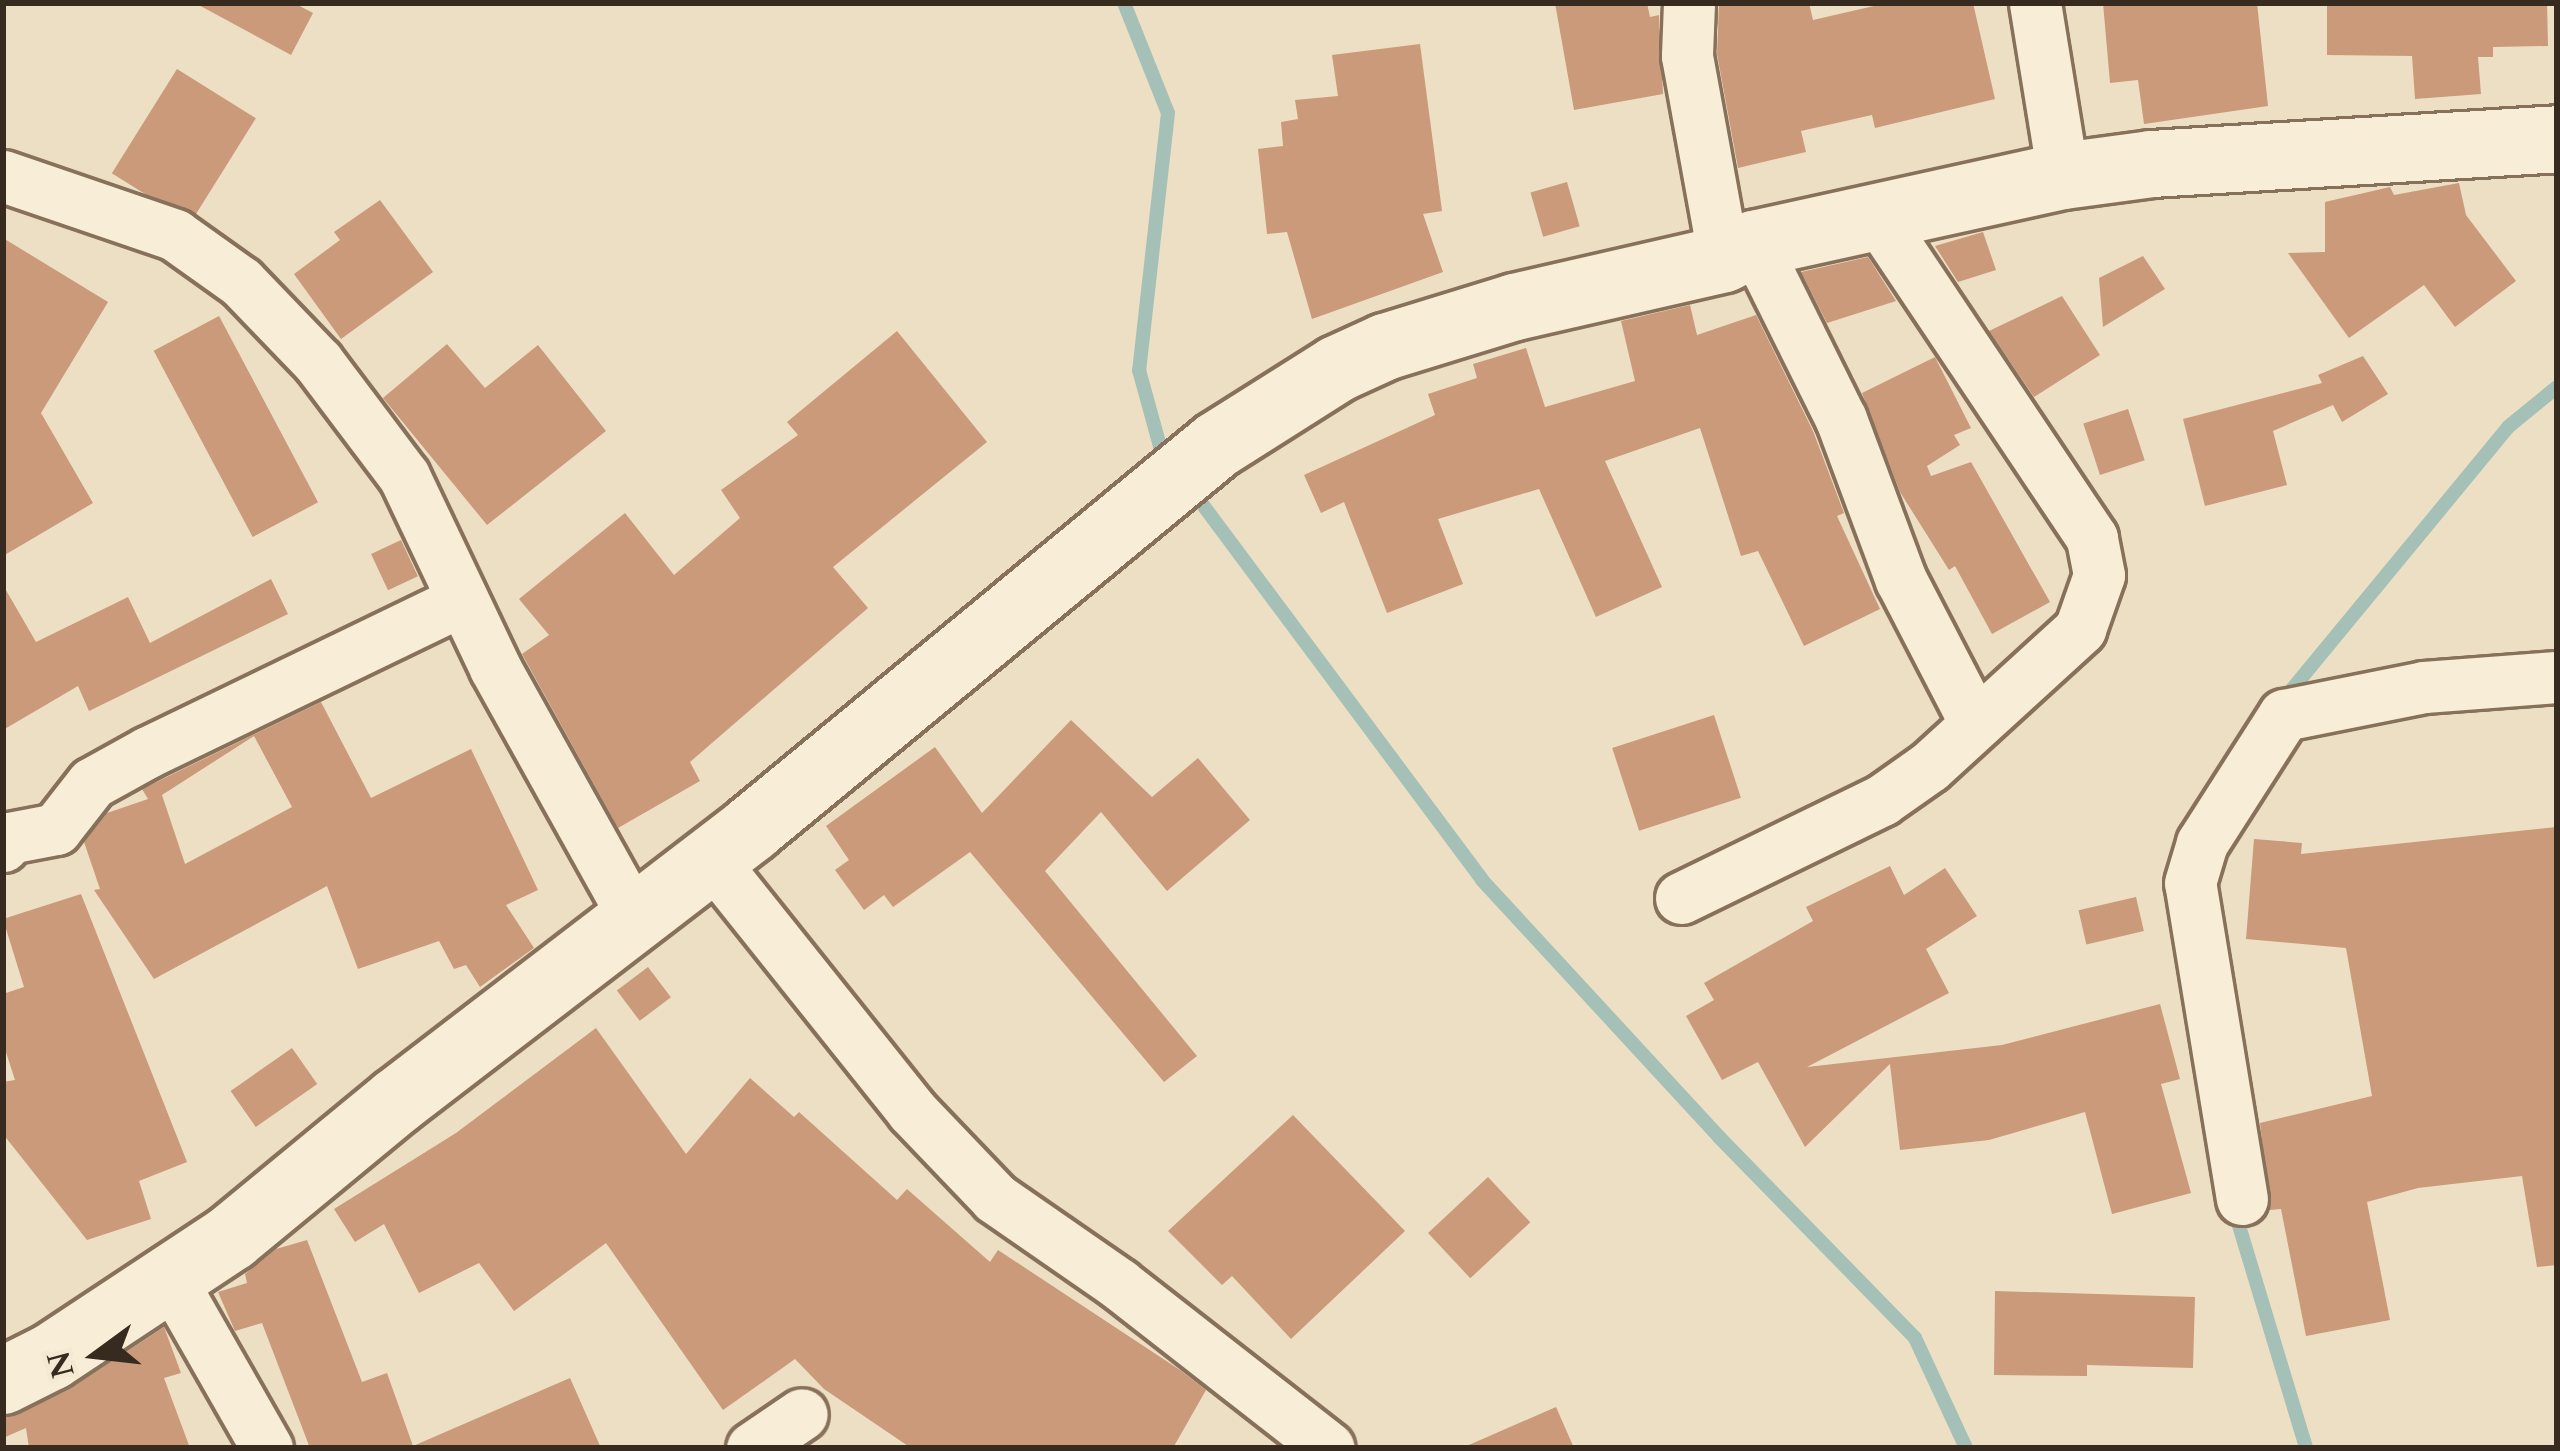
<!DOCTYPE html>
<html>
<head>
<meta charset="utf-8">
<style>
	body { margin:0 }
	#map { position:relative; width:2560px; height:1451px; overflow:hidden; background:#eddfc3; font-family:Spectral,serif }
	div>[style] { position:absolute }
	.stream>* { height:14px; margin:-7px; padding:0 7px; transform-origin:7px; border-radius:7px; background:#a5c0b7 }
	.building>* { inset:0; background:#ca9a7a; transform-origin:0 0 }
	.roads { filter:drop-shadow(3px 0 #87715b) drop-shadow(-3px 0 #87715b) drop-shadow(0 3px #87715b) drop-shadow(0 -3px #87715b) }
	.street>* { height:51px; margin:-25.5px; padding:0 25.5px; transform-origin:25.5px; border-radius:25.5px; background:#f8edd6 }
	.secondary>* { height:66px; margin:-33px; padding:0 33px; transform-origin:33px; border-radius:33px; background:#f8edd6 }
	span { translate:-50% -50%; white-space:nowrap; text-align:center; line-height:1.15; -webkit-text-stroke:10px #f4ead3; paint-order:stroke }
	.frame { position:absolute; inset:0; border:6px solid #372a1e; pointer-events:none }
	.north { position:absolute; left:36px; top:1295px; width:120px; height:120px; -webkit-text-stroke:9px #f4ead3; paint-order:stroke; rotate:255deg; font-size:33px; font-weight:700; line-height:48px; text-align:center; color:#372a1e }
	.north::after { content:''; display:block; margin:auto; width:42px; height:54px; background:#372a1e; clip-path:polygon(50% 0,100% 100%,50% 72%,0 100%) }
</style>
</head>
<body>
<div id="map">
	<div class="stream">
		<i style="left:1124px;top:3px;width:118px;rotate:68.2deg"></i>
		<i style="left:1168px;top:113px;width:259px;rotate:96.4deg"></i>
		<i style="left:1139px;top:370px;width:83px;rotate:74.6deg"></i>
		<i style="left:1161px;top:450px;width:15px;rotate:53deg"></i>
		<i style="left:1191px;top:489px;width:487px;rotate:53.3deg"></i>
		<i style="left:1482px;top:880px;width:350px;rotate:47.3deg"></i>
		<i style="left:1719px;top:1137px;width:281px;rotate:45.7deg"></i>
		<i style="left:1915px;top:1338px;width:121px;rotate:65.1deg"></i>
		<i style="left:2284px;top:699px;width:352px;rotate:-50.5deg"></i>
		<i style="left:2508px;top:427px;width:63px;rotate:-39.2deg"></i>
		<i style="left:2234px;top:1209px;width:250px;rotate:73.2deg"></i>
	</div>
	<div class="building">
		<i style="clip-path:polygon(195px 3px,294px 3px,313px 13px,291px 55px)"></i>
		<i style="clip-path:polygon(1555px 3px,1647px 3px,1650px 17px,1659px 15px,1663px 94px,1574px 110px)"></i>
		<i style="clip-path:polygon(1719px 3px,1809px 3px,1813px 20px,1887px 3px,1973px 3px,1995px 99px,1875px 128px,1872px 115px,1801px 131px,1806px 152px,1738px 168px,1717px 54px)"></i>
		<i style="clip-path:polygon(2103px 3px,2257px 3px,2268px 106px,2144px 124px,2138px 80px,2110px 83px)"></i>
		<i style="clip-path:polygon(2327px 3px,2547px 3px,2548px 46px,2493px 47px,2493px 57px,2478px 57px,2481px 94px,2415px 99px,2412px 56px,2327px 55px)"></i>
		<i style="clip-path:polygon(1420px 44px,1442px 211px,1423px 214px,1443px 272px,1312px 319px,1287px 232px,1267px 234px,1258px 149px,1283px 146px,1281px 122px,1298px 119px,1295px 100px,1338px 96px,1332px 55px)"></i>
		<i style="left:177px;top:69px;width:93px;height:123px;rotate:32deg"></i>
		<i style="left:1567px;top:182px;width:46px;height:38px;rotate:74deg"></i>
		<i style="clip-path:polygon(2459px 183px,2466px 215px,2516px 281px,2455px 327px,2424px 285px,2349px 338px,2288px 253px,2325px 252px,2325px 202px,2390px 187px,2394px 195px)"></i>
		<i style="clip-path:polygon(380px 200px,433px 272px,341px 339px,294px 274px,340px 240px,334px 232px)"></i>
		<i style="clip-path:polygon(1983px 232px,1996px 270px,1958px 282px,1935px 246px)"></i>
		<i style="clip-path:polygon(3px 238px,108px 302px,41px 413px,93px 503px,3px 556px)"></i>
		<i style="clip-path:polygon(2143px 256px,2165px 289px,2103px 327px,2099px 278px)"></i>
		<i style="clip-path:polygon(1868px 257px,1896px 301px,1827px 323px,1801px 272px)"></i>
		<i style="clip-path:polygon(2062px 296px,2100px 355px,2034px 397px,1989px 331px)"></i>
		<i style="clip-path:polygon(1690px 305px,1697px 335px,1756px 315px,1813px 431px,1844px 513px,1837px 516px,1880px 609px,1804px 646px,1758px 551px,1741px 556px,1700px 428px,1605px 461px,1662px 587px,1596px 617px,1539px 489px,1438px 519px,1463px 584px,1387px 613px,1344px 502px,1321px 513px,1304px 475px,1435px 415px,1428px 394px,1477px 378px,1473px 364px,1526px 348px,1545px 407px,1635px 381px,1621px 321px)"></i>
		<i style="left:219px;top:316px;width:211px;height:74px;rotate:62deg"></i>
		<i style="clip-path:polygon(897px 331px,987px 442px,833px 567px,868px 608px,690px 762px,700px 781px,618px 828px,522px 654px,549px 635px,519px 599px,625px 513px,674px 575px,740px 518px,721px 490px,798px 435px,787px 422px)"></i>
		<i style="clip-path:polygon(447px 344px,485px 388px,538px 345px,606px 431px,487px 525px,383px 398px)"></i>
		<i style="clip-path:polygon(2363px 356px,2388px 394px,2342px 422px,2333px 405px,2273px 431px,2287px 485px,2205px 506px,2183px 419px,2322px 383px,2318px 375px)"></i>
		<i style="clip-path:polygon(1935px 357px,1971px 428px,1954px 435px,1960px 445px,1927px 466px,1931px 476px,1971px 462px,2050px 602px,1992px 634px,1955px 566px,1949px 570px,1900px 492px,1862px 393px)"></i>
		<i style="left:2128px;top:409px;width:54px;height:47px;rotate:72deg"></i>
		<i style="left:401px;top:540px;width:40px;height:33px;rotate:65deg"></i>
		<i style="clip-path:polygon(271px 579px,288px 614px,89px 711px,78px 686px,3px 730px,3px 585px,36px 642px,128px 597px,150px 643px)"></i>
		<i style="clip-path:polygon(evenodd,321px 702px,371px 798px,471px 749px,538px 890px,506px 905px,534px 948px,480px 987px,466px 965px,454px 969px,439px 941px,358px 969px,327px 886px,154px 979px,94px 890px,100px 889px,84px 842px,107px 813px,148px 799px,142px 789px,321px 702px,254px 736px,292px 807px,185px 864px,162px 795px,254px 736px)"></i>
		<i style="left:1714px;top:715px;width:87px;height:107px;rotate:72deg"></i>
		<i style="clip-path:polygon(1071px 720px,1152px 797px,1198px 758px,1250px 820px,1167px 891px,1101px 812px,1045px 871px,1197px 1056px,1164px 1082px,970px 852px,893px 907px,884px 895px,864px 910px,835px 870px,849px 860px,826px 826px,935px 747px,982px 813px)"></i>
		<i style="clip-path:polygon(2557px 827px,2557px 1265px,2537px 1267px,2522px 1176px,2418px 1188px,2367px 1202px,2390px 1320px,2306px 1336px,2281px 1209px,2270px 1210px,2260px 1123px,2372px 1096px,2346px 948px,2246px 939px,2254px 839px,2302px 843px,2301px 854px)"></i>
		<i style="clip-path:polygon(1890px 866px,1904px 895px,1945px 868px,1977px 916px,1926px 949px,1949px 993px,1807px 1067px,2002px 1045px,2160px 1004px,2180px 1079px,2161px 1084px,2191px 1193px,2112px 1214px,2085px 1112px,1989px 1140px,1900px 1150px,1890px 1064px,1805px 1147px,1758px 1062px,1722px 1080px,1686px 1016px,1714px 1000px,1704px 983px,1813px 921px,1806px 907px)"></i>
		<i style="clip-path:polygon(81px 894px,187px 1162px,139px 1181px,151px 1219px,87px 1240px,3px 1134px,3px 1082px,15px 1080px,3px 1043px,3px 994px,24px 987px,3px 919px)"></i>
		<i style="left:2136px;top:897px;width:35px;height:59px;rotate:77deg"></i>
		<i style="left:648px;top:967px;width:38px;height:39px;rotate:53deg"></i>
		<i style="clip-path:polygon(596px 1028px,686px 1154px,750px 1078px,794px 1117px,799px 1112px,897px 1200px,907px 1189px,990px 1262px,998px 1250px,1180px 1370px,1206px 1390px,1173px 1448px,911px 1448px,824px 1389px,795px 1359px,723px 1410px,606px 1243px,514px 1311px,479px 1263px,419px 1293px,384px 1224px,355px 1242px,334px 1209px,456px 1133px)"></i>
		<i style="left:292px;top:1048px;width:44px;height:75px;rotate:55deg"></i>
		<i style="clip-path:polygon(1293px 1115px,1405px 1231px,1291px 1339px,1232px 1276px,1222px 1285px,1168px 1231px)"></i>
		<i style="left:1488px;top:1177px;width:62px;height:82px;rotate:47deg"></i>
		<i style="clip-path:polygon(307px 1240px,362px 1382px,387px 1373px,413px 1446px,570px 1378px,601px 1448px,310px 1448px,262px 1323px,235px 1331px,218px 1292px,247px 1283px,245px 1274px,276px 1249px)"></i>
		<i style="clip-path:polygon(1995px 1291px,2195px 1297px,2193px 1368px,2087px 1365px,2087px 1376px,1994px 1375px)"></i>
		<i style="clip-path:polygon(164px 1327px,181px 1373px,164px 1378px,190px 1448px,29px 1448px,26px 1428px,3px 1438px,3px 1418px,68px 1390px)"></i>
		<i style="clip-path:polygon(1556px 1407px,1574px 1448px,1462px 1448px)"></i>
	</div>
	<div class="roads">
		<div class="street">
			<i style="left:1689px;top:3px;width:53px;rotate:92.2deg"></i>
			<i style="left:1687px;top:56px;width:206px;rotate:79.7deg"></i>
			<i style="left:2035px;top:3px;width:175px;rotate:80.8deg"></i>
			<i style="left:3px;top:176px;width:182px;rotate:18.9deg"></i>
			<i style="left:175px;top:235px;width:81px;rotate:35.5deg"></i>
			<i style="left:241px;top:282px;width:111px;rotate:46.1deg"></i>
			<i style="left:318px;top:362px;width:143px;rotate:53deg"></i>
			<i style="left:404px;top:476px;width:212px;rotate:64.6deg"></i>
			<i style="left:495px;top:668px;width:290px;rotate:60.9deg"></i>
			<i style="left:1754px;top:244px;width:195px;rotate:63.6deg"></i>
			<i style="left:1841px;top:419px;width:172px;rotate:69.6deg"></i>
			<i style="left:1901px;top:580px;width:159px;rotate:62.6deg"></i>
			<i style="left:3px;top:846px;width:10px;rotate:-53deg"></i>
			<i style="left:9px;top:838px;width:48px;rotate:-10.8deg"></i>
			<i style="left:56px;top:829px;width:58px;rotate:-52deg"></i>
			<i style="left:92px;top:783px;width:64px;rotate:-29deg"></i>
			<i style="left:148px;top:752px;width:347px;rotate:-25.8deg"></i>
			<i style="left:711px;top:859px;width:322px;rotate:51.4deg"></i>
			<i style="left:912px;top:1111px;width:120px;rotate:46.3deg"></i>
			<i style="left:995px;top:1198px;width:151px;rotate:34.7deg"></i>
			<i style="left:1119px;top:1284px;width:266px;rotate:38deg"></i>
			<i style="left:1681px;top:898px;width:224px;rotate:-26deg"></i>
			<i style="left:1882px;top:800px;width:57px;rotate:-35.1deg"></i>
			<i style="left:1929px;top:767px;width:205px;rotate:-42.4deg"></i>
			<i style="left:2080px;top:629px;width:57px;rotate:-70.6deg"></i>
			<i style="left:2099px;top:575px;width:38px;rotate:-101deg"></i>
			<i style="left:2092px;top:538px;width:386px;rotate:-123.8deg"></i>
			<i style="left:2242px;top:1199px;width:320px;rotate:-99.3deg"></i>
			<i style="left:2190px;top:883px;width:42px;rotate:-73.3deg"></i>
			<i style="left:2202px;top:843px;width:152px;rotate:-57.4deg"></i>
			<i style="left:2284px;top:715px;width:143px;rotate:-11.3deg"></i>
			<i style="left:2424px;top:687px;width:133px;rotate:-4.3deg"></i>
			<i style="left:170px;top:1278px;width:196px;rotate:60.3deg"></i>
			<i style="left:752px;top:1448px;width:60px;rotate:-34.2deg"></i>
		</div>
		<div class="secondary">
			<i style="left:3px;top:1381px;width:54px;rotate:-26.6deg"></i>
			<i style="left:51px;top:1357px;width:217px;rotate:-33.5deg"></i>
			<i style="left:232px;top:1237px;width:214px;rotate:-39.5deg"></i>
			<i style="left:397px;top:1101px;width:446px;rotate:-37.5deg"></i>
			<i style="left:751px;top:829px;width:604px;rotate:-39.49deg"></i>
			<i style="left:1217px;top:445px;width:142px;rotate:-32.3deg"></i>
			<i style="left:1337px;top:369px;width:53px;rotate:-24.6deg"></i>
			<i style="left:1385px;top:347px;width:136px;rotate:-17.1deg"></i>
			<i style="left:1515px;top:307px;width:214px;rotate:-12.9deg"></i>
			<i style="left:1724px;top:259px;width:34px;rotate:-27deg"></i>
			<i style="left:1754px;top:244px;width:316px;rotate:-12.4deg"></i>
			<i style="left:2063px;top:176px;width:90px;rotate:-7.7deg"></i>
			<i style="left:2152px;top:164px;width:406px;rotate:-3.5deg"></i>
		</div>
	</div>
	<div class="frame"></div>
	<div class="north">N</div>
</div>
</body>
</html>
